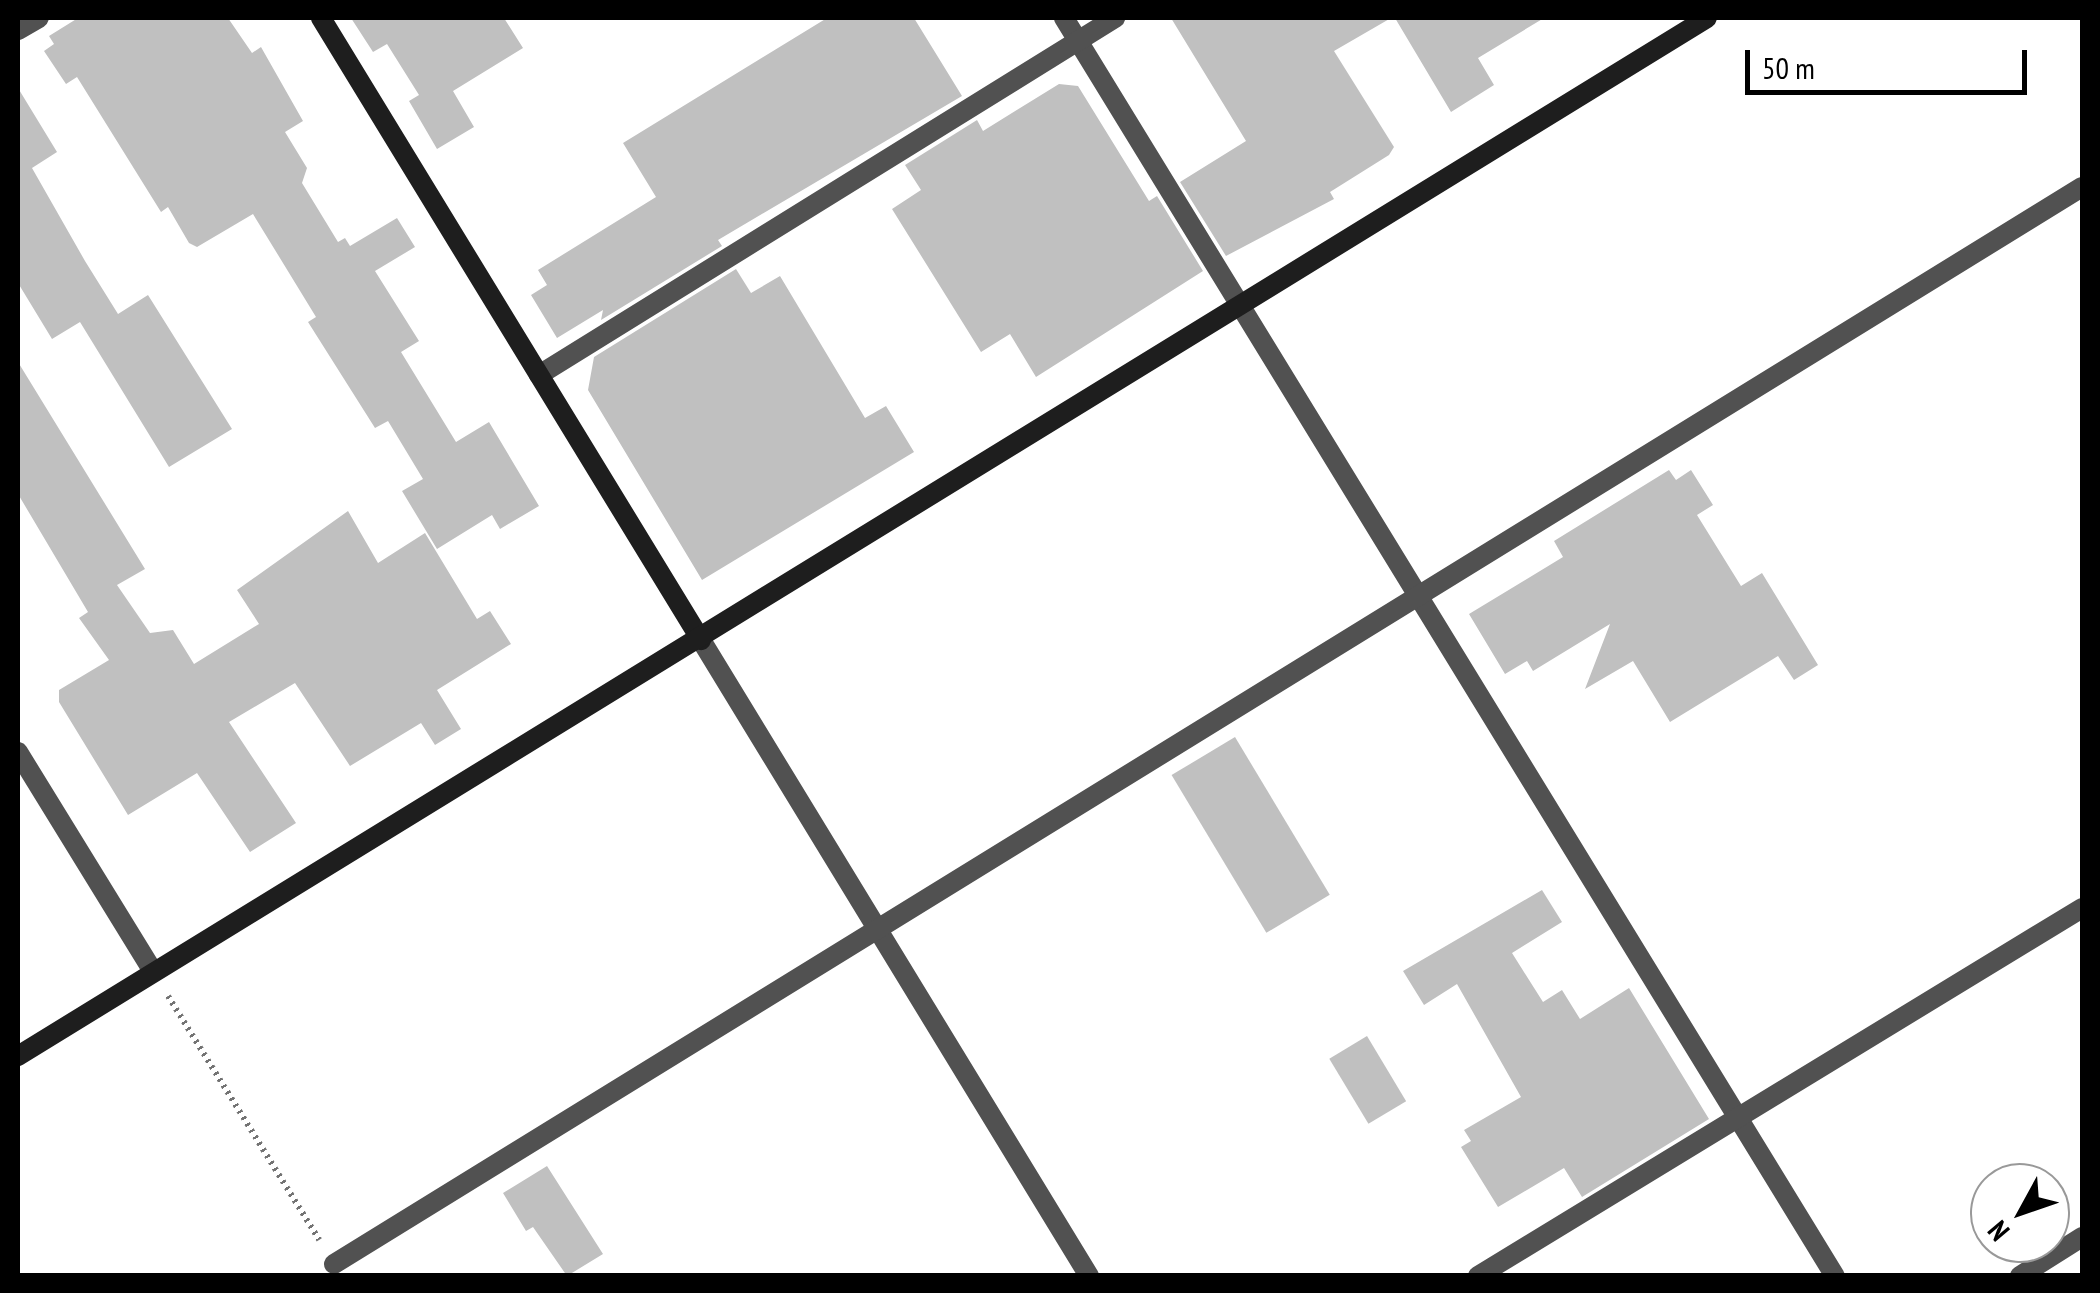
<!DOCTYPE html>
<html>
<head>
<meta charset="utf-8">
<style>
	body { margin:0 }
	#map { position:relative; width:2100px; height:1293px; overflow:hidden; background:#fff; font-family:"PT Sans Narrow",sans-serif }
	div>[style] { position:absolute }
	.building>* { inset:0; background:#c0c0c0; transform-origin:0 0 }
	.path>* { height:6px; margin-top:-3px; transform-origin:0; background:repeating-linear-gradient(90deg,#737373 0 2.5px,transparent 0 7.5px) }
	.street>* { height:20px; margin:-10px; padding:0 10px; transform-origin:10px; border-radius:10px; background:#515151 }
	.secondary>* { height:20px; margin:-10px; padding:0 10px; transform-origin:10px; border-radius:10px; background:#1e1e1e }
	span { translate:-50% -50%; white-space:nowrap; text-align:center; line-height:1.15; -webkit-text-stroke:8px #fff; paint-order:stroke }
	.frame { position:absolute; inset:0; border:20px solid #000; pointer-events:none }
	.north { position:absolute; left:1970px; top:1163px; width:100px; height:100px; box-sizing:border-box; background:#fff; border:2px solid #999; border-radius:50%; rotate:230deg; font-size:28px; font-weight:700; line-height:40px; text-align:center; color:#000 }
	.north::after { content:''; display:block; margin:auto; width:35px; height:45px; background:#000; clip-path:polygon(50% 0,100% 100%,50% 72%,0 100%) }
	.scale { position:absolute; left:1745px; top:50px; width:282px; height:45px; box-sizing:border-box; border:5px solid #000; border-top:0; padding-left:12px; font-size:30px; line-height:35px; white-space:nowrap; color:#000; -webkit-text-stroke:8px #fff; paint-order:stroke }
</style>
</head>
<body>
<div id="map">
	<div class="building">
		<i style="clip-path:polygon(78px 18px,228px 18px,252px 53px,261px 47px,303px 121px,285px 132px,307px 168px,302px 183px,338px 242px,345px 238px,350px 246px,397px 218px,415px 247px,375px 271px,419px 341px,401px 352px,456px 442px,489px 422px,539px 506px,500px 529px,492px 515px,437px 549px,402px 491px,423px 479px,388px 421px,375px 428px,308px 322px,316px 317px,253px 214px,197px 247px,189px 243px,168px 207px,161px 212px,77px 77px,66px 84px,44px 51px,54px 44px,49px 36px)"></i>
		<i style="clip-path:polygon(351px 18px,504px 18px,523px 48px,453px 91px,474px 127px,437px 149px,409px 101px,419px 95px,387px 44px,373px 52px)"></i>
		<i style="clip-path:polygon(827px 18px,914px 18px,962px 96px,718px 240px,722px 246px,601px 320px,603px 310px,557px 338px,531px 295px,547px 285px,538px 270px,656px 197px,623px 143px)"></i>
		<i style="clip-path:polygon(1171px 18px,1391px 18px,1334px 51px,1394px 147px,1389px 155px,1330px 192px,1334px 199px,1226px 256px,1180px 182px,1246px 141px)"></i>
		<i style="clip-path:polygon(1395px 18px,1544px 18px,1478px 58px,1494px 85px,1451px 112px)"></i>
		<i style="clip-path:polygon(1059px 84px,1078px 86px,1149px 201px,1157px 196px,1203px 271px,1036px 377px,1010px 334px,981px 352px,892px 209px,921px 190px,905px 165px,977px 120px,983px 131px)"></i>
		<i style="clip-path:polygon(18px 88px,57px 152px,32px 168px,85px 261px,118px 314px,148px 295px,232px 429px,169px 467px,80px 322px,52px 339px,18px 283px)"></i>
		<i style="clip-path:polygon(736px 269px,751px 293px,780px 276px,865px 418px,886px 406px,914px 452px,702px 580px,588px 390px,594px 357px)"></i>
		<i style="clip-path:polygon(18px 362px,145px 569px,117px 585px,150px 633px,173px 630px,194px 664px,259px 624px,237px 590px,348px 511px,378px 563px,425px 533px,477px 619px,490px 611px,511px 644px,437px 690px,461px 729px,435px 745px,421px 723px,350px 766px,295px 683px,229px 722px,296px 823px,250px 852px,197px 773px,128px 815px,59px 702px,59px 690px,109px 660px,79px 618px,88px 612px,18px 494px)"></i>
		<i style="clip-path:polygon(1669px 470px,1676px 480px,1691px 470px,1713px 505px,1697px 515px,1741px 586px,1762px 573px,1818px 665px,1794px 680px,1778px 656px,1670px 722px,1633px 661px,1585px 689px,1610px 624px,1533px 671px,1527px 661px,1505px 674px,1469px 614px,1563px 557px,1554px 541px)"></i>
		<i style="left:1235px;top:737px;width:184px;height:74px;rotate:59deg"></i>
		<i style="clip-path:polygon(1542px 890px,1562px 922px,1512px 953px,1543px 1002px,1562px 990px,1580px 1019px,1629px 988px,1709px 1119px,1582px 1197px,1564px 1168px,1498px 1207px,1461px 1147px,1471px 1141px,1464px 1130px,1521px 1097px,1457px 984px,1424px 1005px,1403px 971px)"></i>
		<i style="left:1367px;top:1036px;width:76px;height:44px;rotate:59deg"></i>
		<i style="clip-path:polygon(547px 1166px,603px 1254px,567px 1276px,533px 1227px,526px 1231px,503px 1193px)"></i>
	</div>
	<div class="path">
		<i style="left:168px;top:996px;width:287px;rotate:58.2deg"></i>
	</div>
	<div class="street">
		<i style="left:1064px;top:18px;width:1475px;rotate:58.5deg"></i>
		<i style="left:18px;top:30px;width:24px;rotate:-30deg"></i>
		<i style="left:539px;top:375px;width:678px;rotate:-31.79deg"></i>
		<i style="left:701px;top:640px;width:745px;rotate:58.61deg"></i>
		<i style="left:18px;top:752px;width:256px;rotate:58.4deg"></i>
		<i style="left:334px;top:1264px;width:2053px;rotate:-31.64deg"></i>
		<i style="left:1478px;top:1276px;width:707px;rotate:-31.35deg"></i>
		<i style="left:2020px;top:1276px;width:73px;rotate:-32.2deg"></i>
	</div>
	<div class="secondary">
		<i style="left:321px;top:18px;width:729px;rotate:58.58deg"></i>
		<i style="left:18px;top:1056px;width:1982px;rotate:-31.57deg"></i>
	</div>
	<div class="frame"></div>
	<div class="north">N</div>
	<div class="scale">50 m</div>
</div>
</body>
</html>
